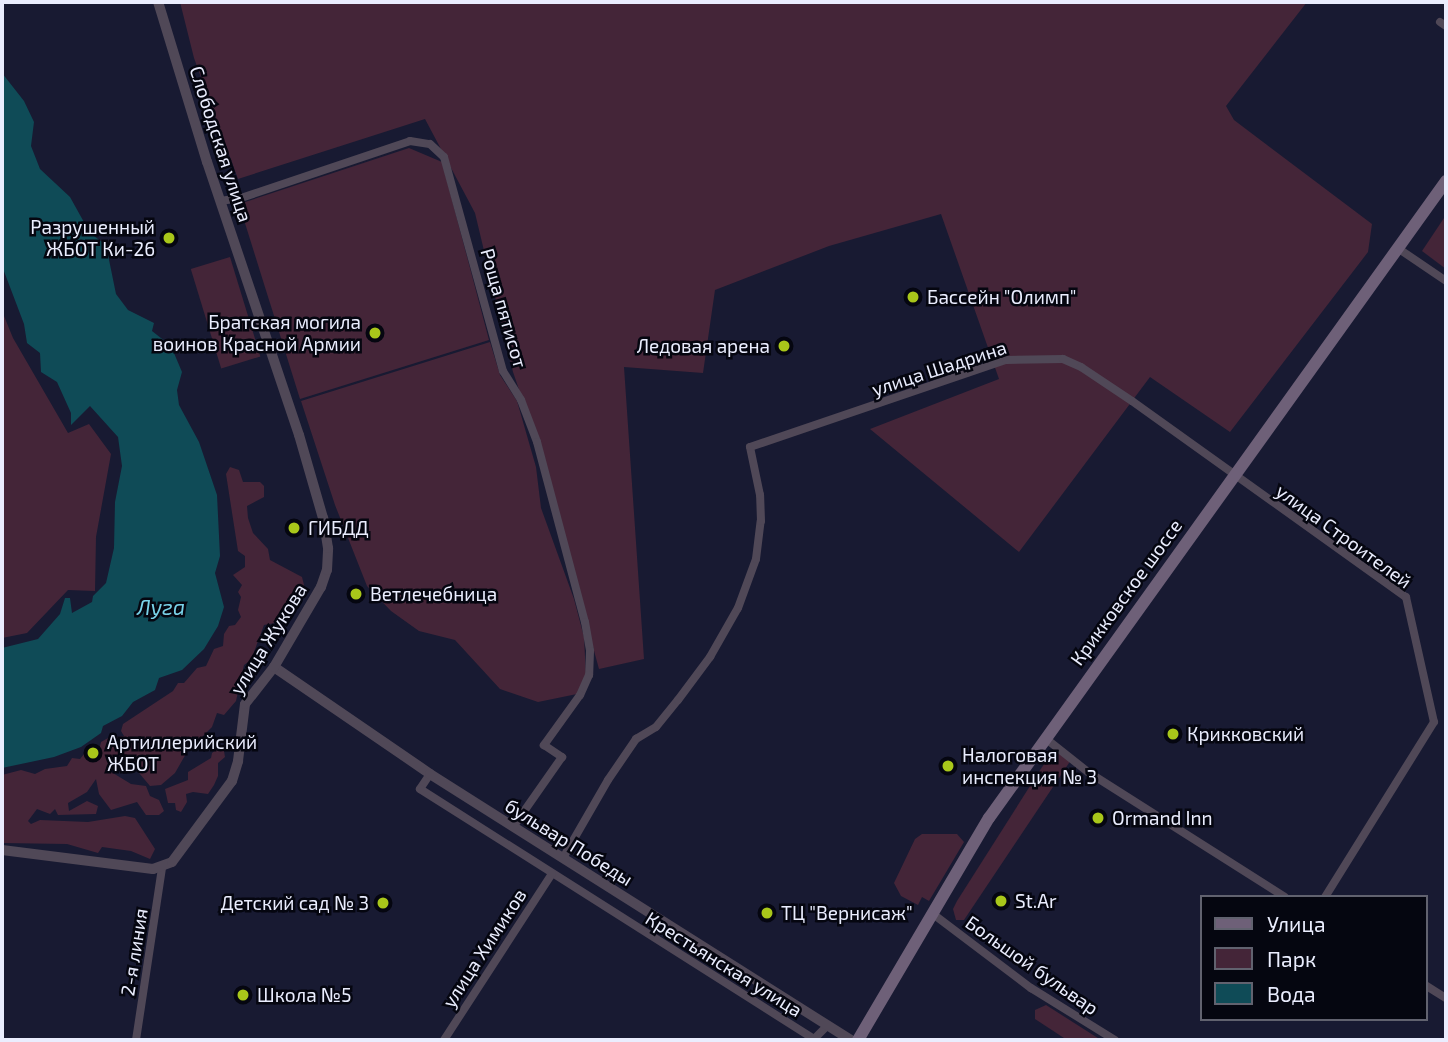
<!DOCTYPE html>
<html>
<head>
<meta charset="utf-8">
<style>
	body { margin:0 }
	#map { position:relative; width:1448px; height:1042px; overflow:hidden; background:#181a32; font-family:"Exo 2",sans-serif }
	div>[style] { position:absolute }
	.green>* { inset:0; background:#442538; transform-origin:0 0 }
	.water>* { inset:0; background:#0f4b57 }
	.minor>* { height:8px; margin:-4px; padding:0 4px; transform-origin:4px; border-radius:4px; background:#504857 }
	.tertiary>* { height:10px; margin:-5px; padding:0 5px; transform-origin:5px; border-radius:5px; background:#504857 }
	.secondary>* { height:12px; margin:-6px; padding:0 6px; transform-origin:6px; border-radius:6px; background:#6e6078 }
	.dots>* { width:19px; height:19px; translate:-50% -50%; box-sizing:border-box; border:4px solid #050610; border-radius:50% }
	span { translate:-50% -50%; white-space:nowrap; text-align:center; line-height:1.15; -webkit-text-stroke:5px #050610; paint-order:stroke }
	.street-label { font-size:19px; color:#eaedfe }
	.poi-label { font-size:19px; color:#eaedfe }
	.right { translate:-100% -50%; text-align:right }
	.left { translate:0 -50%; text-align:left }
	.water-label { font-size:21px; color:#79d2e8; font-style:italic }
	.frame { position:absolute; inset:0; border:4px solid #eaedfe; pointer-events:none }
	.legend { position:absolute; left:1200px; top:895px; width:228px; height:126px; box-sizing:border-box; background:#050610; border:2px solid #61626f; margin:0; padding:9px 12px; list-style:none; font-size:21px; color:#eaedfe }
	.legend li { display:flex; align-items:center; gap:14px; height:35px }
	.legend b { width:35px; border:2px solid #61626f }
</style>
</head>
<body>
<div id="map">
	<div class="green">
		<i style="clip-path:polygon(180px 2px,1307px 2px,1226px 106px,1234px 120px,1372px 224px,1368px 252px,1230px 432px,1150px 377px,1019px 552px,870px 429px,999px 379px,941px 214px,829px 246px,715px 290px,703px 373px,624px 367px,644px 659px,599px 669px,537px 442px,513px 372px,475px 213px,425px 119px,238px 179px,194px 58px)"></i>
		<i style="clip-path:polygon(409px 148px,442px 162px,489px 340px,300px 399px,239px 204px)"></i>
		<i style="clip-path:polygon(1446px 215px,1446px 269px,1422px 251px)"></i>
		<i style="left:230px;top:257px;width:104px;height:41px;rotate:73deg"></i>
		<i style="clip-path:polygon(2px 311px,13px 338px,68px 433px,89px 424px,111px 454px,96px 537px,95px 591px,68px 590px,27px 633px,2px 638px)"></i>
		<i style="clip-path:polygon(490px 342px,500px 375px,517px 401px,536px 467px,541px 508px,574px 599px,584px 637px,586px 676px,577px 694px,538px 702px,500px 689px,455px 640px,419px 631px,391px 611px,367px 586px,335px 505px,301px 401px)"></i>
		<i style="clip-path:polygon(230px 467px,239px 470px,243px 482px,260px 482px,264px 486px,264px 497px,247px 506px,248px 518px,253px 533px,268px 549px,270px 560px,302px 577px,305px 589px,298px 603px,285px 621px,264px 625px,251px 660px,244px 665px,236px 701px,224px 715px,217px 713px,212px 727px,187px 752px,175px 773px,161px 785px,150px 786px,134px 767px,129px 755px,122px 761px,113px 761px,108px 770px,131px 784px,146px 786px,150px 796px,159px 800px,164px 811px,159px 815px,146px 815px,137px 802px,111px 810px,99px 794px,96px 779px,87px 792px,68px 803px,69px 811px,87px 801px,98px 806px,96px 814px,58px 815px,55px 809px,50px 814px,37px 809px,28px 821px,31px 824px,40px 820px,88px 822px,125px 816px,135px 818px,155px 849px,150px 859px,131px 851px,102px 847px,98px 853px,67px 844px,2px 843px,2px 775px,21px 770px,35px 774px,45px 769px,67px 766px,72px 758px,80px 759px,89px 748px,99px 750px,101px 742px,108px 738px,124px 736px,121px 731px,123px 724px,173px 691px,178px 683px,184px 683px,197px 668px,206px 666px,214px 649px,223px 646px,224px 634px,229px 626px,235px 625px,241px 617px,238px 610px,241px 597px,238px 592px,242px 585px,233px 575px,245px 567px,245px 556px,238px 551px,226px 474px)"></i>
		<i style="clip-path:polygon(219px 747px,224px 751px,225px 757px,218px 763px,218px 776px,214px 785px,208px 794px,193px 792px,186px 794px,187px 802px,181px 812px,176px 810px,175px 803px,168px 803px,165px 789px,188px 780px,188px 772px,211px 758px,212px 753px)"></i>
		<i style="clip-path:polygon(1060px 752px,1071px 760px,964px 920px,956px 920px,953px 909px,957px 901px,1051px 753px)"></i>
		<i style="clip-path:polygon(922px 834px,957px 834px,964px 842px,929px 901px,922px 897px,918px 905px,901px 896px,894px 883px,915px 839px)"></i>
		<i style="clip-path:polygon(1046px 1005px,1101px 1040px,1067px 1040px,1035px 1019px,1035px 1010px)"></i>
	</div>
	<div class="water">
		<i style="clip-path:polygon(2px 73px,24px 101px,34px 122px,31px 146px,40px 169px,70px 197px,90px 233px,106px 245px,116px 294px,128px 310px,154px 323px,152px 331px,171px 346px,182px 372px,177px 390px,179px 405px,199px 442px,217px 495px,220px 556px,215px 573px,224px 607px,218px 626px,204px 649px,182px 670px,159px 678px,155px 690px,133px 702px,122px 716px,103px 726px,101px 733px,81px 747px,54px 757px,2px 768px,2px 648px,38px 639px,60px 614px,65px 598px,70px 598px,72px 613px,92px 602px,93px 596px,106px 583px,114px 548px,115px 502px,122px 466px,118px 437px,90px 406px,71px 425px,71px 413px,57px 382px,41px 372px,40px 353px,27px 343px,24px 324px,2px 266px)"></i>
	</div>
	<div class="minor">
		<i style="left:1440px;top:22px;width:7px;rotate:34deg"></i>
		<i style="left:220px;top:201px;width:21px;rotate:-8deg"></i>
		<i style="left:241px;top:198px;width:178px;rotate:-18.6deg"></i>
		<i style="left:410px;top:141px;width:20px;rotate:9deg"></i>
		<i style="left:430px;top:144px;width:19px;rotate:43deg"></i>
		<i style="left:444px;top:157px;width:222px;rotate:74.6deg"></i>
		<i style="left:503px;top:371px;width:34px;rotate:58deg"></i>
		<i style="left:521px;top:400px;width:45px;rotate:69.1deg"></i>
		<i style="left:537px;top:442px;width:186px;rotate:75.1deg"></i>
		<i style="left:585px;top:622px;width:29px;rotate:80deg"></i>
		<i style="left:590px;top:651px;width:24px;rotate:92deg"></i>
		<i style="left:589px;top:675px;width:22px;rotate:114deg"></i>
		<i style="left:580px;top:695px;width:62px;rotate:125.8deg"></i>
		<i style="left:544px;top:745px;width:22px;rotate:34deg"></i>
		<i style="left:562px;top:757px;width:85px;rotate:125deg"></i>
		<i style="left:1399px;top:249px;width:57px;rotate:34.2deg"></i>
		<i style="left:1045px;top:738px;width:55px;rotate:38.3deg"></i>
		<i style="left:1088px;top:772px;width:233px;rotate:32.4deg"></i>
		<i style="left:430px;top:774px;width:18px;rotate:124deg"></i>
		<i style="left:420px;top:789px;width:467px;rotate:32.4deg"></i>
		<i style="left:563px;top:858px;width:90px;rotate:-60deg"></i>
		<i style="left:608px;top:780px;width:50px;rotate:-55.7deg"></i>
		<i style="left:636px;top:739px;width:23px;rotate:-31deg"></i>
		<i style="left:656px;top:727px;width:35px;rotate:-51deg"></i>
		<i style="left:678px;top:700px;width:54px;rotate:-53.3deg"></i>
		<i style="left:710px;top:657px;width:56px;rotate:-60.3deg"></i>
		<i style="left:738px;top:608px;width:52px;rotate:-69.8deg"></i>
		<i style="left:756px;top:559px;width:38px;rotate:-83deg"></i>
		<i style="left:761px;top:521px;width:26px;rotate:-92deg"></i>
		<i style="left:760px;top:495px;width:49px;rotate:-101.8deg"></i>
		<i style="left:750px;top:447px;width:270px;rotate:-18.8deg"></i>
		<i style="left:1006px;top:360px;width:57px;rotate:-1deg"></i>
		<i style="left:1063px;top:359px;width:20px;rotate:24deg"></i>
		<i style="left:1081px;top:367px;width:61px;rotate:33.7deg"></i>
		<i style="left:1132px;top:401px;width:337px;rotate:35.6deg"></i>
		<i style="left:1406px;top:597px;width:128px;rotate:77.4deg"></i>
		<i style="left:1434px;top:722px;width:206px;rotate:121.9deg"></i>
		<i style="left:933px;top:914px;width:123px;rotate:37.1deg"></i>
		<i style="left:1031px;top:988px;width:99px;rotate:31.8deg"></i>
		<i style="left:1425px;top:985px;width:25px;rotate:32deg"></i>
		<i style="left:136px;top:1040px;width:174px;rotate:-81.4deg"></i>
		<i style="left:444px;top:1040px;width:198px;rotate:-57deg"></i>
		<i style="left:813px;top:1040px;width:18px;rotate:-45deg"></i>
	</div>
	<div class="tertiary">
		<i style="left:274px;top:667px;width:189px;rotate:34.4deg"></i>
		<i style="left:430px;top:774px;width:497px;rotate:32.3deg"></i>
		<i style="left:2px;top:850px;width:152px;rotate:7.2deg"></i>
		<i style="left:153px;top:869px;width:20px;rotate:-20deg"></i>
		<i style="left:172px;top:862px;width:101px;rotate:-53.5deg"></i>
		<i style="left:232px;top:781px;width:21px;rotate:-73deg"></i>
		<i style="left:238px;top:761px;width:57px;rotate:-83deg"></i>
		<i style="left:245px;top:704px;width:47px;rotate:-51.9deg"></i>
		<i style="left:274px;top:667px;width:93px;rotate:-59.6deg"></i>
		<i style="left:321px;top:587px;width:18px;rotate:-71deg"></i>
		<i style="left:327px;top:570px;width:22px;rotate:-87deg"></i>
		<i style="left:328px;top:548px;width:30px;rotate:-99deg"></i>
		<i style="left:323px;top:518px;width:86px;rotate:-106.1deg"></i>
		<i style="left:299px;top:435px;width:288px;rotate:-108.6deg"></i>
		<i style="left:207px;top:162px;width:167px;rotate:-107deg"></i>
	</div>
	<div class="secondary">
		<i style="left:858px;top:1040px;width:258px;rotate:-59.5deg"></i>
		<i style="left:989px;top:818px;width:784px;rotate:-54.34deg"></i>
	</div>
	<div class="dots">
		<i style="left:169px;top:238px;background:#a9c71a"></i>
		<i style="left:913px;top:297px;background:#a9c71a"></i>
		<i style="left:375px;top:333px;background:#a9c71a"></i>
		<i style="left:784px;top:346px;background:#a9c71a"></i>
		<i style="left:294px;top:528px;background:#a9c71a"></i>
		<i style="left:356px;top:594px;background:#a9c71a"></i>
		<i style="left:1173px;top:734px;background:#a9c71a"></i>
		<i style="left:93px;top:753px;background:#a9c71a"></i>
		<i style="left:948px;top:766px;background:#a9c71a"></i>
		<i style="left:1098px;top:818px;background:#a9c71a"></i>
		<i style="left:1001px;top:901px;background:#a9c71a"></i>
		<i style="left:383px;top:903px;background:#a9c71a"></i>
		<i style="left:767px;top:913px;background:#a9c71a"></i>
		<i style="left:243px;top:995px;background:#a9c71a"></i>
	</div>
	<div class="street-label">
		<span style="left:221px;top:144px;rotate:72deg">Слободская улица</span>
		<span style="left:504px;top:308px;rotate:74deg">Роща пятисот</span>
		<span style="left:939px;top:368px;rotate:-18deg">улица Шадрина</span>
		<span style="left:1344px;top:536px;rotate:36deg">улица Строителей</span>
		<span style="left:1126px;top:592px;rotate:-54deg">Крикковское шоссе</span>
		<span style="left:268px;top:639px;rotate:-58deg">улица Жукова</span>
		<span style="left:569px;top:842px;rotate:32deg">бульвар Победы</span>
		<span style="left:484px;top:948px;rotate:-57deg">улица Химиков</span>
		<span style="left:134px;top:952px;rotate:-81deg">2-я линия</span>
		<span style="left:724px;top:964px;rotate:32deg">Крестьянская улица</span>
		<span style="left:1032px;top:965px;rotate:35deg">Большой бульвар</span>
	</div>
	<div class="poi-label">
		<span class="right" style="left:155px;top:238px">Разрушенный<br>ЖБОТ Ки-26</span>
		<span class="left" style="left:927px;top:297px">Бассейн "Олимп"</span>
		<span class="right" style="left:361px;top:333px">Братская могила<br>воинов Красной Армии</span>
		<span class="right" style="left:770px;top:346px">Ледовая арена</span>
		<span class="left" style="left:308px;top:528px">ГИБДД</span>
		<span class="left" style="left:370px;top:594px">Ветлечебница</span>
		<span class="left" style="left:1187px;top:734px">Крикковский</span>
		<span class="left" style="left:107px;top:753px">Артиллерийский<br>ЖБОТ</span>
		<span class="left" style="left:962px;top:766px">Налоговая<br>инспекция № 3</span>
		<span class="left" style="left:1112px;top:818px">Ormand Inn</span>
		<span class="left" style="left:1015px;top:901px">St.Ar</span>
		<span class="right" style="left:369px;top:903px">Детский сад № 3</span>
		<span class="left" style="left:781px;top:913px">ТЦ "Вернисаж"</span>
		<span class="left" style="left:257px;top:995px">Школа №5</span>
	</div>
	<div class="water-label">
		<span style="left:161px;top:607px">Луга</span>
	</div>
	<div class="frame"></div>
	<ul class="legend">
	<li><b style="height:9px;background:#6e6078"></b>Улица</li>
	<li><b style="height:19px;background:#442538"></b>Парк</li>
	<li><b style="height:19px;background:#0f4b57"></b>Вода</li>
	</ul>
</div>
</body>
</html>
